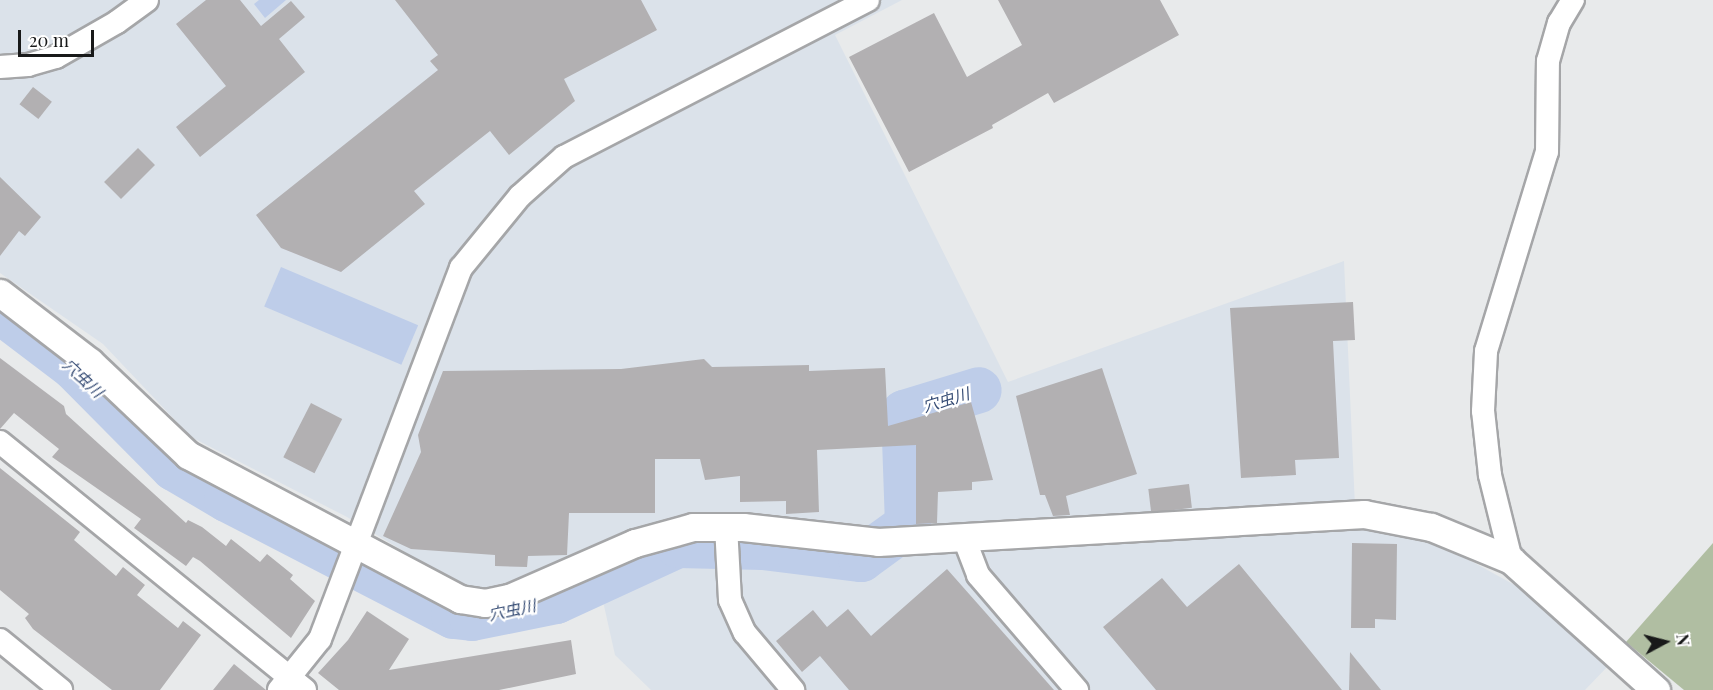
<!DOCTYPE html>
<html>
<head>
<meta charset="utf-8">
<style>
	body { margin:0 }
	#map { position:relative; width:1713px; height:690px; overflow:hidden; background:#e8eaeb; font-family:"Playfair Display","Noto Sans JP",serif }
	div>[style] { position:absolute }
	.built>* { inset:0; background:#dbe2ea }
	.forest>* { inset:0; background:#b0bea2 }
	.water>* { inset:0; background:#becde9; transform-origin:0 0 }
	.river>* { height:46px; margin:-23px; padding:0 23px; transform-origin:23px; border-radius:23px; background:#becde9 }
	.building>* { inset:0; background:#b2b0b2; transform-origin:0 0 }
	.roads { filter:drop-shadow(2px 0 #a5a6a8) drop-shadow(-2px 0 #a5a6a8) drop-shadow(0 2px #a5a6a8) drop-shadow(0 -2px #a5a6a8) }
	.minor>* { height:22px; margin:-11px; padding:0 11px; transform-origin:11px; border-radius:11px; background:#fff }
	.tertiary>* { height:27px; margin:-13.5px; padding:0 13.5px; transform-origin:13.5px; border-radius:13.5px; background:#fff }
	span { translate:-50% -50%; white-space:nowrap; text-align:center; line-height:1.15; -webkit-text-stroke:4.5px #fff; paint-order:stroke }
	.water-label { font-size:16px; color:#384e76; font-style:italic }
	.north { position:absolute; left:1635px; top:612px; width:60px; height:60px; -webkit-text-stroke:4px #fff; paint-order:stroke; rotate:83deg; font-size:16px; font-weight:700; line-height:24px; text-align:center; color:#181919 }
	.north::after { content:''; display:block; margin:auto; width:21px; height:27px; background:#181919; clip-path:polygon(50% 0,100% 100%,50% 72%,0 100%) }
	.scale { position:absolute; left:18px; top:30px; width:76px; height:27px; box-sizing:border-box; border:3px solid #181919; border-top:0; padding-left:8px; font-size:18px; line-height:21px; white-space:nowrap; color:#181919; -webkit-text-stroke:4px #fff; paint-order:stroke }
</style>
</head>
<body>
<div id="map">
	<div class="built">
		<i style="clip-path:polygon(0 0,902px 0,835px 35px,1008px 382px,1344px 261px,1356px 529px,1431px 539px,1531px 594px,1609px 665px,1585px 690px,651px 690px,615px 655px,594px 561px,506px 586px,473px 589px,448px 578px,347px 517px,191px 437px,103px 344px,0 273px)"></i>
	</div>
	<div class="forest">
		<i style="clip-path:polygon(1713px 543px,1713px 690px,1684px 690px,1626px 642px)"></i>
	</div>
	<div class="water">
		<i style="clip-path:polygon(259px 0,286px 0,265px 18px,254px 4px)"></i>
		<i style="left:281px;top:267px;width:149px;height:43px;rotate:23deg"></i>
	</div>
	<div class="river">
		<i style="left:0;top:311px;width:93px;rotate:37.1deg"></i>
		<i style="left:74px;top:367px;width:142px;rotate:45.3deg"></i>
		<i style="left:174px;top:468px;width:61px;rotate:30.3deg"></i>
		<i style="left:227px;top:499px;width:255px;rotate:27.3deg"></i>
		<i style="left:454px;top:616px;width:18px;rotate:6deg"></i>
		<i style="left:472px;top:618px;width:86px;rotate:-11.4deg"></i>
		<i style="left:556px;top:601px;width:134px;rotate:-24.7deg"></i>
		<i style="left:678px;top:545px;width:85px;rotate:1.3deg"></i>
		<i style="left:763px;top:547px;width:99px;rotate:7deg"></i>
		<i style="left:861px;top:559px;width:58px;rotate:-35.9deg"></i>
		<i style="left:908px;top:525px;width:112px;rotate:-92deg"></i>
		<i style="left:904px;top:413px;width:78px;rotate:-17deg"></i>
	</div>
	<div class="building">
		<i style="clip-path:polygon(206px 0,240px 0,261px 26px,291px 1px,305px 17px,279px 39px,305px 72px,200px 157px,176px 127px,226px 86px,176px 24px)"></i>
		<i style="clip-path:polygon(395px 0,641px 0,657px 30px,564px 79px,575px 101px,509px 155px,490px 131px,414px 191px,425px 204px,341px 272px,281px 248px,256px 215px,438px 70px,430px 61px,438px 55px)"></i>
		<i style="clip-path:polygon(998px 0,1160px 0,1179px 35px,1054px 103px,1048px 93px,992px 125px,993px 128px,909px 172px,849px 57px,934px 13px,967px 77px,1022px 45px)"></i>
		<i style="left:33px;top:87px;width:24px;height:22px;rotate:38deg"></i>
		<i style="left:138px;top:148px;width:24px;height:48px;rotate:45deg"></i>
		<i style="clip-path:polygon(0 177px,41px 217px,25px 236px,19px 231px,0 256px)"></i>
		<i style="clip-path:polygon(1353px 302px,1355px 340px,1333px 341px,1339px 458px,1295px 460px,1296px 475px,1241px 478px,1230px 308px)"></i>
		<i style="clip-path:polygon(0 358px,64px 406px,66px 414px,186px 523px,188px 520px,202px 527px,226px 546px,231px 539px,260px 562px,267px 554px,293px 575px,290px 579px,315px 601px,291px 638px,200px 561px,193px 557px,186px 566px,134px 528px,141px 519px,52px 457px,59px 449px,14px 413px,0 429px)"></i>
		<i style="clip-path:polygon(704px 359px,712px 367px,809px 365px,809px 371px,885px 368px,888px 426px,971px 402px,993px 480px,972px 482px,972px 490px,938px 492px,937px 523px,916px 524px,916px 445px,817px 450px,819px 512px,786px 514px,786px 501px,740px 502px,740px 476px,705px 480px,700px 459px,655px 459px,655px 513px,569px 513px,567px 555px,528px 556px,527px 567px,495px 566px,495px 555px,411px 549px,383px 536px,421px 452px,418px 435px,443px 371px,621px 369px)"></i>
		<i style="clip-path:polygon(1102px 368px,1137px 474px,1066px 496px,1070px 515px,1053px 516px,1045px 495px,1040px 495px,1016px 396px)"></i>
		<i style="left:311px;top:403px;width:35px;height:61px;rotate:27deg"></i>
		<i style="clip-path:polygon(0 468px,80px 532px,74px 540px,116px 576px,123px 567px,145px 585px,137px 595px,178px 628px,183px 621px,201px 635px,160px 690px,112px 690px,33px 629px,25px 618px,29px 614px,0 590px)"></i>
		<i style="left:1189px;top:484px;width:24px;height:41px;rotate:83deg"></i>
		<i style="clip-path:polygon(1352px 543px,1397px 544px,1396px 620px,1375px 619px,1375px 628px,1351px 628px)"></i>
		<i style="clip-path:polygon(1239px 564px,1290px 626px,1342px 690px,1156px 690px,1103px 627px,1162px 578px,1187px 607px)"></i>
		<i style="clip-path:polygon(947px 569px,1054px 690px,849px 690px,820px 656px,802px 672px,776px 641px,813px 610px,827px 627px,848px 609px,871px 636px)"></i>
		<i style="clip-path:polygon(367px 611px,409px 639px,389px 670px,571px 640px,576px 674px,499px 690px,339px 690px,318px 673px,348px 640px)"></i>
		<i style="clip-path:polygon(1350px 652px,1381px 690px,1349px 690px)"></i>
		<i style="clip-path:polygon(234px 664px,266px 690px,213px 690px)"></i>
	</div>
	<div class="roads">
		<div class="minor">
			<i style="left:0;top:67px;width:28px;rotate:-4deg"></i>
			<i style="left:28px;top:65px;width:29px;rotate:-16deg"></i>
			<i style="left:56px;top:57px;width:70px;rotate:-29.8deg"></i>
			<i style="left:117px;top:22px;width:37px;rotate:-36deg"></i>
			<i style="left:0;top:442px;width:393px;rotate:39.1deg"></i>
			<i style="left:726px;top:526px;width:74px;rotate:86.9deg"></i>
			<i style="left:730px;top:600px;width:36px;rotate:66deg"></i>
			<i style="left:745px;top:633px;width:75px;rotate:49.9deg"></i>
			<i style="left:964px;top:538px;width:40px;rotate:69deg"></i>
			<i style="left:978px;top:575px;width:152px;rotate:49.3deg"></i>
			<i style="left:1511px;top:560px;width:88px;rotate:-103.9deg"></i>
			<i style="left:1490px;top:475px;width:64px;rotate:-96.2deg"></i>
			<i style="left:1483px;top:411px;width:60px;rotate:-87.1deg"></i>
			<i style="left:1486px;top:351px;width:208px;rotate:-73deg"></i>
			<i style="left:1547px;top:152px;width:91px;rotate:-89.4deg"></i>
			<i style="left:1548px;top:61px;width:40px;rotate:-74deg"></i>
			<i style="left:1559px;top:23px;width:27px;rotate:-59deg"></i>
			<i style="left:0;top:640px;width:79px;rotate:39.3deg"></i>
			<i style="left:279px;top:690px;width:65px;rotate:-51.2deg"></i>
			<i style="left:320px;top:639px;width:397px;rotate:-69.2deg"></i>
			<i style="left:461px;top:268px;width:93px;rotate:-50.7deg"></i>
			<i style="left:520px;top:196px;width:59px;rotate:-41.6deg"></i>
			<i style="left:564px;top:157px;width:342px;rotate:-27.3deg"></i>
		</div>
		<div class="tertiary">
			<i style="left:0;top:293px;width:113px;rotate:37.5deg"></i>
			<i style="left:90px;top:362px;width:135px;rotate:43.5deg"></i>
			<i style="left:188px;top:455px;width:308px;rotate:27.9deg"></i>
			<i style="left:460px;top:599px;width:25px;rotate:9deg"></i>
			<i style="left:485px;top:603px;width:25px;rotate:-12deg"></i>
			<i style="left:509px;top:598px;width:137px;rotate:-23.6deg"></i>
			<i style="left:635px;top:543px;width:60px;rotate:-15.4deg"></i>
			<i style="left:693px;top:527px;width:50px"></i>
			<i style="left:743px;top:527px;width:136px;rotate:6.3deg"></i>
			<i style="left:878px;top:542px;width:487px;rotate:-3.3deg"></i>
			<i style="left:1364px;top:514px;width:68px;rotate:11deg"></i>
			<i style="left:1431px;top:527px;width:87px;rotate:22.4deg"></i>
			<i style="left:1511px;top:560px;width:195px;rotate:41.9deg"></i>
		</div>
	</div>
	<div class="water-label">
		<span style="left:83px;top:378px;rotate:43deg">穴虫川</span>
		<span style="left:946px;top:400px;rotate:-17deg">穴虫川</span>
		<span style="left:512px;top:610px;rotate:-12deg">穴虫川</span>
	</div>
	<div class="north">N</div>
	<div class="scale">20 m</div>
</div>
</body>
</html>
